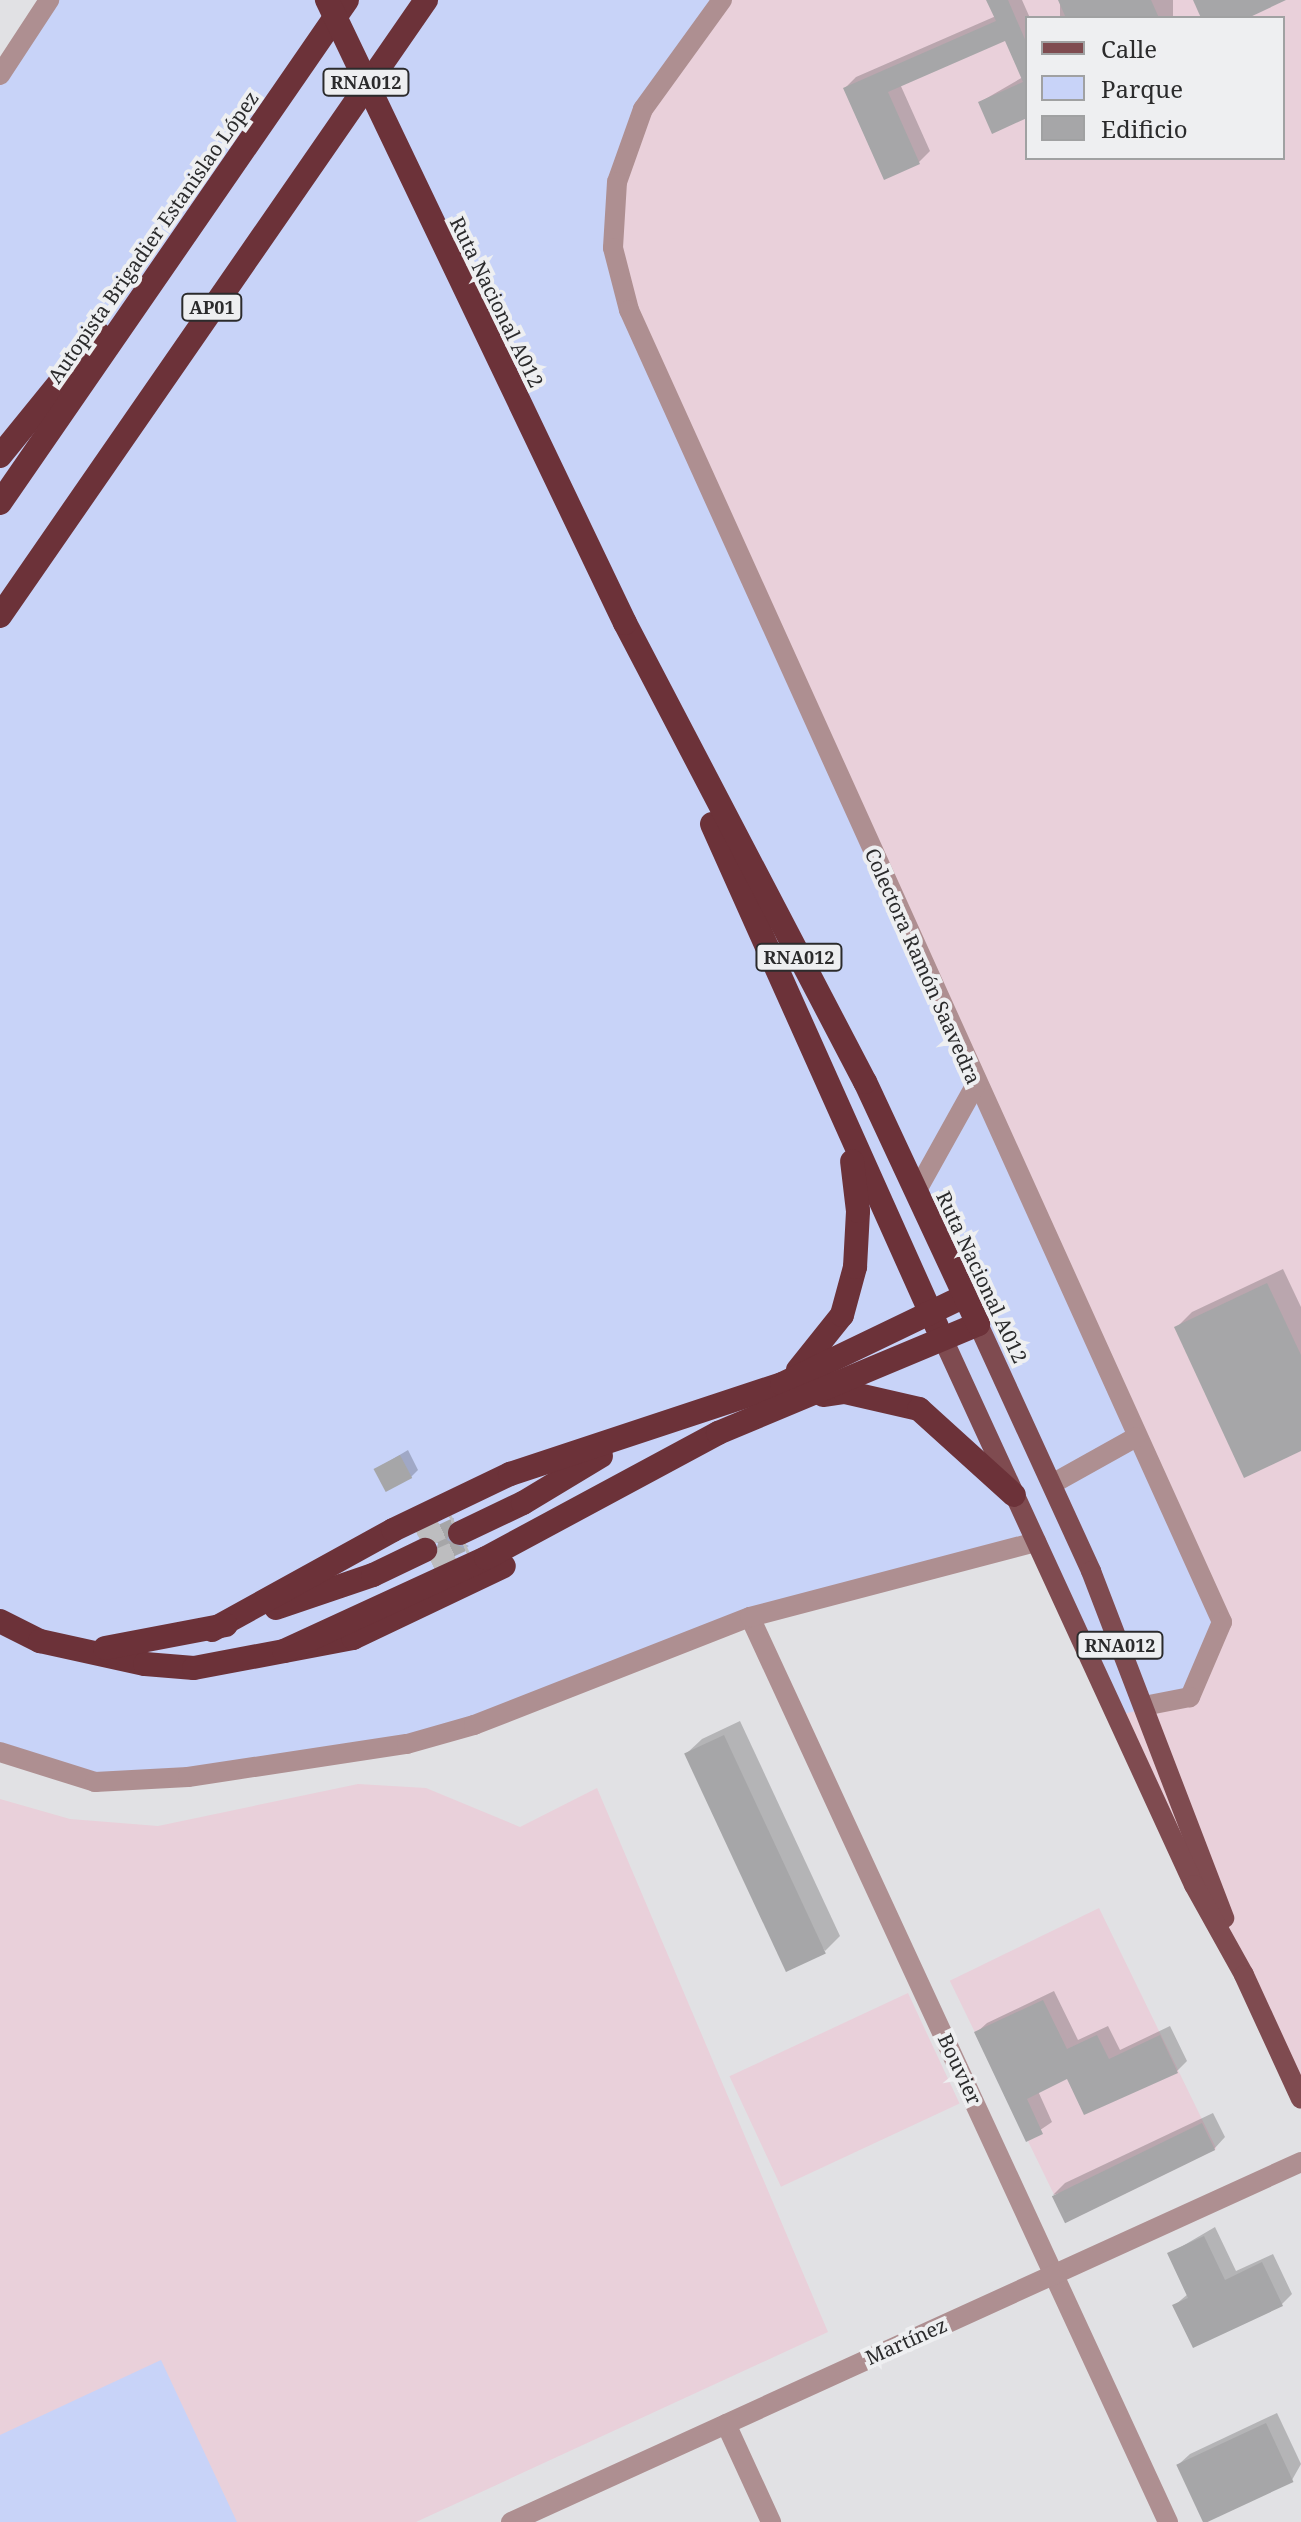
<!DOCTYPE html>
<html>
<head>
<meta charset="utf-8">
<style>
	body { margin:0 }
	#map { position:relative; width:1301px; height:2522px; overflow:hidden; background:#e1e1e4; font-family:"Noto Serif",serif }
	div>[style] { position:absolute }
	.industrial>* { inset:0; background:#e9d0da; transform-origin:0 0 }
	.green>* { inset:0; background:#c8d3f8 }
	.shadow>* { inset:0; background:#0003; transform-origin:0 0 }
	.building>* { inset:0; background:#a6a6a8; transform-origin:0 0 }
	.highway-tunnel>* { height:24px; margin-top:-12px; transform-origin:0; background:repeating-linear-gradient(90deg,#bdbdbf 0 24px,transparent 0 36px) }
	.minor>* { height:20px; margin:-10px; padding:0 10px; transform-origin:10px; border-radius:10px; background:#ae8f91 }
	.major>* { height:20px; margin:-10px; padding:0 10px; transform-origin:10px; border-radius:10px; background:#7f4b50 }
	.highway>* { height:24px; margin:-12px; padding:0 12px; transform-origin:12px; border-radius:12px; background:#6c3239 }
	span { translate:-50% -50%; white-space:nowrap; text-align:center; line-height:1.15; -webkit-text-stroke:8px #eeeff1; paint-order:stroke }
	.shield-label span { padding:2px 6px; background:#eeeff1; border:2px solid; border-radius:6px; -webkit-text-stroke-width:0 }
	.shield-label { font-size:18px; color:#2b2b2c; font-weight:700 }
	.street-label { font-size:20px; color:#2b2b2c }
	.legend { position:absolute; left:1025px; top:16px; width:260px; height:144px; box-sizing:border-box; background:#eeeff1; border:2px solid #a0a1a2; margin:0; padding:10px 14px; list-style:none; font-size:24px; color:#2b2b2c }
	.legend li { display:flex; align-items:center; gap:16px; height:40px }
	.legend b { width:40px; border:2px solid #a0a1a2 }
</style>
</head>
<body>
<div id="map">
	<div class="industrial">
		<i style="clip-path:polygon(evenodd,722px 0,1301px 0,1301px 2099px,1116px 1716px,1144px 1706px,629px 310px,613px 248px,617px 182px,643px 109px,722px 0,1027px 18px,1283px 18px,1283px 158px,1027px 158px,1027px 18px)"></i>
		<i style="clip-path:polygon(358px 1784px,426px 1788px,520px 1827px,597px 1788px,828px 2332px,416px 2522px,0 2522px,0 1799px,70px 1819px,158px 1826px)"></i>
		<i style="left:1099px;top:1908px;width:268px;height:166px;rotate:64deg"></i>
		<i style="left:908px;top:1993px;width:122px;height:197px;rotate:65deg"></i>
	</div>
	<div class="green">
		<i style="clip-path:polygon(49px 0,722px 0,643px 109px,617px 182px,613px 247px,629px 310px,1222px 1622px,1190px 1697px,1116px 1716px,1035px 1542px,751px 1617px,474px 1725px,95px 1782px,0 1752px,0 75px)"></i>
		<i style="clip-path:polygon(161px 2360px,237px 2522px,0 2522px,0 2435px)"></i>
	</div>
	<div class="shadow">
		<i style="clip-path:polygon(988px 0,1022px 0,1030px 18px,1027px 116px,980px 102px,1023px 77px,1006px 38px,900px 84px,930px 151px,919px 162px,885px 177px,845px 88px,856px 77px,996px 16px)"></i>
		<i style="left:1060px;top:0;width:113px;height:20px"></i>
		<i style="clip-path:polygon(1283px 1269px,1301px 1307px,1301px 1449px,1176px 1328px,1192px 1312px)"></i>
		<i style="clip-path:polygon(408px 1450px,418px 1470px,411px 1477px,376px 1469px)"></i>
		<i style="clip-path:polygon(454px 1518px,449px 1537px,469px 1546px,436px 1562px,440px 1541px,424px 1534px)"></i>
		<i style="clip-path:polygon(740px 1721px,840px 1936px,825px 1951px,686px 1754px,702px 1739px)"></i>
		<i style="clip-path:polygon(1054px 1991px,1078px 2040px,1108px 2026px,1120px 2050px,1170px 2026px,1187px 2061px,1177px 2071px,1068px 2077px,1038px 2091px,1052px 2122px,1027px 2139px,976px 2033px,987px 2023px)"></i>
		<i style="clip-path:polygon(1213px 2113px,1225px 2137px,1214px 2149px,1053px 2195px,1065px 2183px)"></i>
		<i style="clip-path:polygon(1215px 2227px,1236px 2271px,1273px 2254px,1292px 2294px,1282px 2304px,1175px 2305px,1188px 2294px,1169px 2254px)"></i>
		<i style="clip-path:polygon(1277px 2413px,1301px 2464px,1292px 2480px,1178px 2465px,1190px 2454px)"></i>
	</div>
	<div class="building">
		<i style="clip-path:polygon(986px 0,1008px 0,1027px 44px,1027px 118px,992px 134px,978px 102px,1023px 82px,1005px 41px,888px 92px,920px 164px,884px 180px,843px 88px,996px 21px)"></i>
		<i style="clip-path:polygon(1058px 0,1151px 0,1159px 18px,1066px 18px)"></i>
		<i style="clip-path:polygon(1193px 0,1286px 0,1248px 18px,1201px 18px)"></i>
		<i style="clip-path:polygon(1267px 1283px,1301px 1355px,1301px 1451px,1244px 1478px,1174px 1327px)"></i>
		<i style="left:400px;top:1455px;width:26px;height:30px;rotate:62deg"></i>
		<i style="clip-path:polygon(453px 1518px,447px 1540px,468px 1550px,433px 1566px,438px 1543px,417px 1535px)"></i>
		<i style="left:724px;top:1735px;width:241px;height:44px;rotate:65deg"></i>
		<i style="clip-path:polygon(1043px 2000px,1067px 2049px,1097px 2035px,1109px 2059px,1160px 2035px,1178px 2073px,1084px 2115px,1067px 2079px,1027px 2099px,1043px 2134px,1026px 2142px,974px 2032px)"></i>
		<i style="left:1202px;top:2123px;width:30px;height:167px;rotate:64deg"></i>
		<i style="clip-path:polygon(1204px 2236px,1225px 2280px,1262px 2262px,1283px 2306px,1193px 2348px,1172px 2305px,1188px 2298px,1167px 2253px)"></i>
		<i style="left:1266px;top:2423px;width:65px;height:99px;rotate:65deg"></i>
	</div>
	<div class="highway-tunnel">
		<i style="left:419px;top:1538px;width:39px;rotate:-26deg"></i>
		<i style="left:432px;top:1564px;width:39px;rotate:-24deg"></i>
	</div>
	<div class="minor">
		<i style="left:722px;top:0;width:135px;rotate:125.9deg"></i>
		<i style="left:643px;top:109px;width:77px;rotate:109.6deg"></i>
		<i style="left:617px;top:182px;width:66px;rotate:93.5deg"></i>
		<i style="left:613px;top:248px;width:64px;rotate:75.5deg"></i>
		<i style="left:629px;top:310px;width:1440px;rotate:65.68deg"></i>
		<i style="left:1222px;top:1622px;width:82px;rotate:113.1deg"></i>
		<i style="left:1190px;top:1697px;width:47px;rotate:168.9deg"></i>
		<i style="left:0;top:75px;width:90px;rotate:-56.8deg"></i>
		<i style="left:916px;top:1192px;width:124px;rotate:-60.9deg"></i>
		<i style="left:1052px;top:1484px;width:96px;rotate:-29.2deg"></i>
		<i style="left:750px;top:1617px;width:997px;rotate:65.21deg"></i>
		<i style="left:0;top:1752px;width:100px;rotate:17.5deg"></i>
		<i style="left:95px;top:1782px;width:93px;rotate:-3.1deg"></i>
		<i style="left:188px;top:1777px;width:221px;rotate:-8.6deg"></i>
		<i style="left:407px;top:1744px;width:70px;rotate:-15.8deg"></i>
		<i style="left:474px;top:1725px;width:296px;rotate:-21.4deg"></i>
		<i style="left:750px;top:1617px;width:296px;rotate:-14.7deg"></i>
		<i style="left:726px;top:2424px;width:108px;rotate:65.3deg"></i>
		<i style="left:511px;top:2522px;width:868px;rotate:-24.5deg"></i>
	</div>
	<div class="major">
		<i style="left:978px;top:1324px;width:272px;rotate:65.4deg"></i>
		<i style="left:1091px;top:1571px;width:372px;rotate:69deg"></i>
		<i style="left:943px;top:1339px;width:601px;rotate:65.31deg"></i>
		<i style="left:1194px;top:1885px;width:103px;rotate:60.9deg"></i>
		<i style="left:1244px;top:1975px;width:136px;rotate:65.3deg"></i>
	</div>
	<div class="highway">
		<i style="left:0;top:456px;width:157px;rotate:-50.9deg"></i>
		<i style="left:0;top:503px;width:611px;rotate:-55.4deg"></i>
		<i style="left:0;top:616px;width:749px;rotate:-55.33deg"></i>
		<i style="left:712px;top:824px;width:551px;rotate:65.9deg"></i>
		<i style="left:798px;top:1370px;width:70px;rotate:-51.3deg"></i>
		<i style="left:842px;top:1315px;width:50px;rotate:-74.8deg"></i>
		<i style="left:855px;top:1267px;width:56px;rotate:-86.9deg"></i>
		<i style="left:858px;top:1211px;width:50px;rotate:-96.8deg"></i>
		<i style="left:823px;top:1395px;width:22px;rotate:-8deg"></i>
		<i style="left:845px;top:1392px;width:76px;rotate:12.9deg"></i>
		<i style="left:919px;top:1409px;width:128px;rotate:42.2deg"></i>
		<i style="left:460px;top:1533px;width:70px;rotate:-25.5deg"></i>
		<i style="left:523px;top:1503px;width:91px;rotate:-31.1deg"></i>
		<i style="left:276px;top:1608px;width:102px;rotate:-18.8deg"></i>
		<i style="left:373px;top:1575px;width:58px;rotate:-25.7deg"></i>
		<i style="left:0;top:1621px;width:45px;rotate:26.6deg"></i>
		<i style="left:40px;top:1641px;width:107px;rotate:12.4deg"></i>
		<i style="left:145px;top:1664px;width:49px;rotate:4.7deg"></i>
		<i style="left:194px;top:1668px;width:162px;rotate:-10.7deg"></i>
		<i style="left:353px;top:1638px;width:167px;rotate:-25.5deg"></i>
		<i style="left:212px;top:1630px;width:207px;rotate:-28.9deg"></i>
		<i style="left:393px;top:1530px;width:130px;rotate:-25.6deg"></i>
		<i style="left:510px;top:1474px;width:287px;rotate:-18.3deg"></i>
		<i style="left:782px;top:1384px;width:203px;rotate:-25.7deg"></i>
		<i style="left:105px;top:1648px;width:123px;rotate:-10.8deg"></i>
		<i style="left:284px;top:1651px;width:222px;rotate:-24.7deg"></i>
		<i style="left:486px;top:1558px;width:264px;rotate:-28.3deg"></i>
		<i style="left:718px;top:1433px;width:282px;rotate:-22.7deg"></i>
		<i style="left:978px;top:1324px;width:267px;rotate:-115deg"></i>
		<i style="left:865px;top:1082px;width:518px;rotate:-117.6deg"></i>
		<i style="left:625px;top:623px;width:691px;rotate:-115.56deg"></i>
	</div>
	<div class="shield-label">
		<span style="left:366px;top:82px">RNA012</span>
		<span style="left:212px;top:307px">AP01</span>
		<span style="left:799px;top:957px">RNA012</span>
		<span style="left:1120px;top:1645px">RNA012</span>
	</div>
	<div class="street-label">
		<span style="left:153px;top:237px;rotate:-55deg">Autopista Brigadier Estanislao López</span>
		<span style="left:497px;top:302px;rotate:64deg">Ruta Nacional A012</span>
		<span style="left:923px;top:966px;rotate:66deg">Colectora Ramón Saavedra</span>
		<span style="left:982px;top:1277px;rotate:65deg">Ruta Nacional A012</span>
		<span style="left:960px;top:2069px;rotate:65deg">Bouvier</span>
		<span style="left:906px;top:2341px;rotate:-24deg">Martínez</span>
	</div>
	<ul class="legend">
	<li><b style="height:10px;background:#7f4b50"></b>Calle</li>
	<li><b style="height:22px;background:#c8d3f8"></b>Parque</li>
	<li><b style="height:22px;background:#a6a6a8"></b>Edificio</li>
	</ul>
</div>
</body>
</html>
